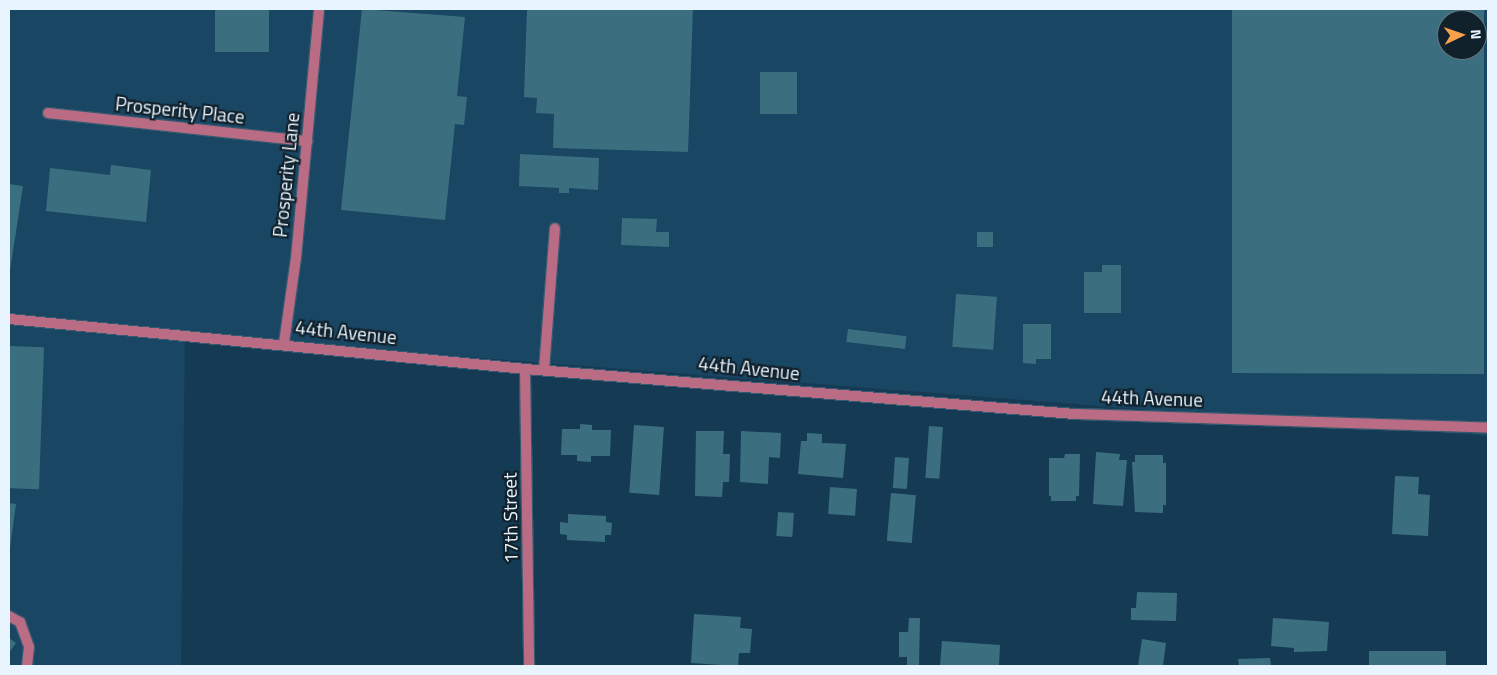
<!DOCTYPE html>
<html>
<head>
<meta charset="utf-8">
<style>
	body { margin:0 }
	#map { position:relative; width:1497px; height:675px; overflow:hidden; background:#153b54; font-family:"Titillium Web",sans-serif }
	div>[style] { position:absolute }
	.built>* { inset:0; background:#184663 }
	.building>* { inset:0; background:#3b6f80; transform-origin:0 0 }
	.roads { filter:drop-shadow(1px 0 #37596f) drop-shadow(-1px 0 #37596f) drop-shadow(0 1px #37596f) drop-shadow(0 -1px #37596f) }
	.lane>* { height:10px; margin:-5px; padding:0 5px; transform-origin:5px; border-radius:5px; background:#b96c83 }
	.street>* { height:10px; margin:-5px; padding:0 5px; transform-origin:5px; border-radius:5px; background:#b96c83 }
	span { translate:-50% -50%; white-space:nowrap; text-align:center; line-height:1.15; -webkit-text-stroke:4.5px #11212c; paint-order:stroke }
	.street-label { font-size:19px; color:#e8f4fe }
	.frame { position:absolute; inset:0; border:10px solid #e8f4fe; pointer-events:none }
	.north { position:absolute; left:1437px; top:10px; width:50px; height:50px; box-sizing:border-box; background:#11212c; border:1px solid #677580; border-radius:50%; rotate:87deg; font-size:14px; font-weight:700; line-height:20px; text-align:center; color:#e8f4fe }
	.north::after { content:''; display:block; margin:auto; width:18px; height:22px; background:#f9a04c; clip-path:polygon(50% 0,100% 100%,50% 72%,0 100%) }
</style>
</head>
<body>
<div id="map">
	<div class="built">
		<i style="clip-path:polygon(evenodd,9px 9px,1488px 9px,1488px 436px,185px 335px,181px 666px,9px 666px,9px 9px,1447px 20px,1477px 20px,1477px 50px,1447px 50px,1447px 20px)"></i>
	</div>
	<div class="building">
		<i style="left:215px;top:9px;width:54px;height:43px"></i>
		<i style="clip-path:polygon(362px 9px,465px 17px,457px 96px,467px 97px,464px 125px,455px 124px,445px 220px,341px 210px)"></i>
		<i style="clip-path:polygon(527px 9px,693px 9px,688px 152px,553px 148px,554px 114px,536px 113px,537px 98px,524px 97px)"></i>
		<i style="clip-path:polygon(evenodd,1232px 9px,1484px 9px,1484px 374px,1232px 373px,1232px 9px,1447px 20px,1477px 20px,1477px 50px,1447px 50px,1447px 20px)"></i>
		<i style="left:797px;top:72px;width:42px;height:37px;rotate:90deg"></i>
		<i style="clip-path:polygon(520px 154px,599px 158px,598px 190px,569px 188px,569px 193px,559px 193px,559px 188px,519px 186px)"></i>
		<i style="clip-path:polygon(111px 165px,151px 170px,146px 222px,46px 211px,50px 168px,110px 175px)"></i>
		<i style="clip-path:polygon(9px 184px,23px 186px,10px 271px,9px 271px)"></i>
		<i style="clip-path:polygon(622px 218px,657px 219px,656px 232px,669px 232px,669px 247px,621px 245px)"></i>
		<i style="left:993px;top:232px;width:15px;height:16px;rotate:90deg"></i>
		<i style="clip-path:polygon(1102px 265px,1121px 265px,1121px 313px,1084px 313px,1084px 272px,1102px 272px)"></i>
		<i style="left:956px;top:294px;width:41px;height:53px;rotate:4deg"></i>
		<i style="clip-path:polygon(1023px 324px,1051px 324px,1051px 359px,1036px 359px,1036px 364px,1023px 363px)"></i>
		<i style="left:848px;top:329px;width:59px;height:13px;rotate:7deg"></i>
		<i style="left:9px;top:346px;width:35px;height:142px;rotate:2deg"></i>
		<i style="clip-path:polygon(580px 424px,592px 425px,592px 430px,611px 430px,610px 456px,591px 456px,591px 462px,577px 461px,577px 455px,561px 455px,562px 429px,580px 429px)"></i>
		<i style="left:634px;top:425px;width:30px;height:68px;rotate:4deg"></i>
		<i style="left:929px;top:426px;width:14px;height:52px;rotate:4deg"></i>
		<i style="clip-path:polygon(696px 431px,724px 431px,723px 454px,730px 454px,729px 482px,723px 482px,722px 497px,695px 496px)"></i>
		<i style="clip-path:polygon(741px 431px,781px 433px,780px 458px,769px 457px,768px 484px,740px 482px)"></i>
		<i style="clip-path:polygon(807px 433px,822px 434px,822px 443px,846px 444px,843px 478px,798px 474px,801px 441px,807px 441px)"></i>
		<i style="clip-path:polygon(1096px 452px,1120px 454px,1119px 460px,1127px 460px,1123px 506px,1093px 504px)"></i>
		<i style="clip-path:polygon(1065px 454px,1080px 454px,1079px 496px,1076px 496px,1076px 501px,1051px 501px,1051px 496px,1049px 496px,1049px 458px,1064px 458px)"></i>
		<i style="clip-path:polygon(1135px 455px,1163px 455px,1163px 463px,1166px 463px,1166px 505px,1163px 505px,1163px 513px,1135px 512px,1132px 462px,1135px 462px)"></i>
		<i style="left:895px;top:457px;width:14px;height:31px;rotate:4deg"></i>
		<i style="clip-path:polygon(1395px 476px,1419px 477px,1418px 494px,1430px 495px,1428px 536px,1392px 534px)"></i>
		<i style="left:830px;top:487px;width:27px;height:27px;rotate:4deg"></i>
		<i style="left:891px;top:493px;width:25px;height:48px;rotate:5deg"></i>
		<i style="clip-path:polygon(9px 503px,16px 504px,10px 548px,9px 548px)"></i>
		<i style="left:778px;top:512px;width:16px;height:24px;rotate:4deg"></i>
		<i style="clip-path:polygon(568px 514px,606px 516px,606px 522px,612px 523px,611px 535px,605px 535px,605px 542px,567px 540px,567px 535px,560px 534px,560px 522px,568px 523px)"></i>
		<i style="clip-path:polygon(1137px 592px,1177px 593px,1176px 621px,1131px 620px,1131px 608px,1136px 608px)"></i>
		<i style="clip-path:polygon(694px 614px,741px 617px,740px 628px,752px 629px,750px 653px,739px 653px,738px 666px,691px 663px)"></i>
		<i style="clip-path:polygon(909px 618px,920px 618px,919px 666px,907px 666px,907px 657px,899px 657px,899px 632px,908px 632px)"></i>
		<i style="clip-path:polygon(1273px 618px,1329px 622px,1327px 651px,1294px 652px,1294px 648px,1271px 646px)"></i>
		<i style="clip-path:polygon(9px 638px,16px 643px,9px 653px)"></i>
		<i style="clip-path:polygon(1142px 639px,1166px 643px,1163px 666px,1138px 666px)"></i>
		<i style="clip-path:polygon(942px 641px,1000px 645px,999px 666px,940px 666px)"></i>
		<i style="left:1446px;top:651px;width:15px;height:77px;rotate:90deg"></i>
		<i style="clip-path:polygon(1270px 658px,1271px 666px,1239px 666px,1238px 659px)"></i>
	</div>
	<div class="roads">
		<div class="lane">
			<i style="left:544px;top:370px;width:142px;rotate:-85.6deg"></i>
			<i style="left:9px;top:616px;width:13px;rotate:29deg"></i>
			<i style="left:20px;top:622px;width:27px;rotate:70deg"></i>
			<i style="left:29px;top:647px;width:19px;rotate:96deg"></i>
		</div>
		<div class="street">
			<i style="left:48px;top:113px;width:261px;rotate:6.2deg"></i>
			<i style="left:9px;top:319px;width:518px;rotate:5.53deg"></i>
			<i style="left:525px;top:369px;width:552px;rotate:4.68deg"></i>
			<i style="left:1075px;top:414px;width:413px;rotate:1.9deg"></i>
			<i style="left:284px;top:343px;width:86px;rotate:-82deg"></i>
			<i style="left:296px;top:258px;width:250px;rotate:-84.7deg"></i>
			<i style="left:525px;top:369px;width:297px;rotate:89.2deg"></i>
		</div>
	</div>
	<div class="street-label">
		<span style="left:180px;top:110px;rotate:6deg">Prosperity Place</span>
		<span style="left:286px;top:175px;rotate:-84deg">Prosperity Lane</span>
		<span style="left:346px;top:332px;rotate:6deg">44th Avenue</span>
		<span style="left:749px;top:368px;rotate:6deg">44th Avenue</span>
		<span style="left:1152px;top:398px;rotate:2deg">44th Avenue</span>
		<span style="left:510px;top:518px;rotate:-91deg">17th Street</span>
	</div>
	<div class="frame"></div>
	<div class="north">N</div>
</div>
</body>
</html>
